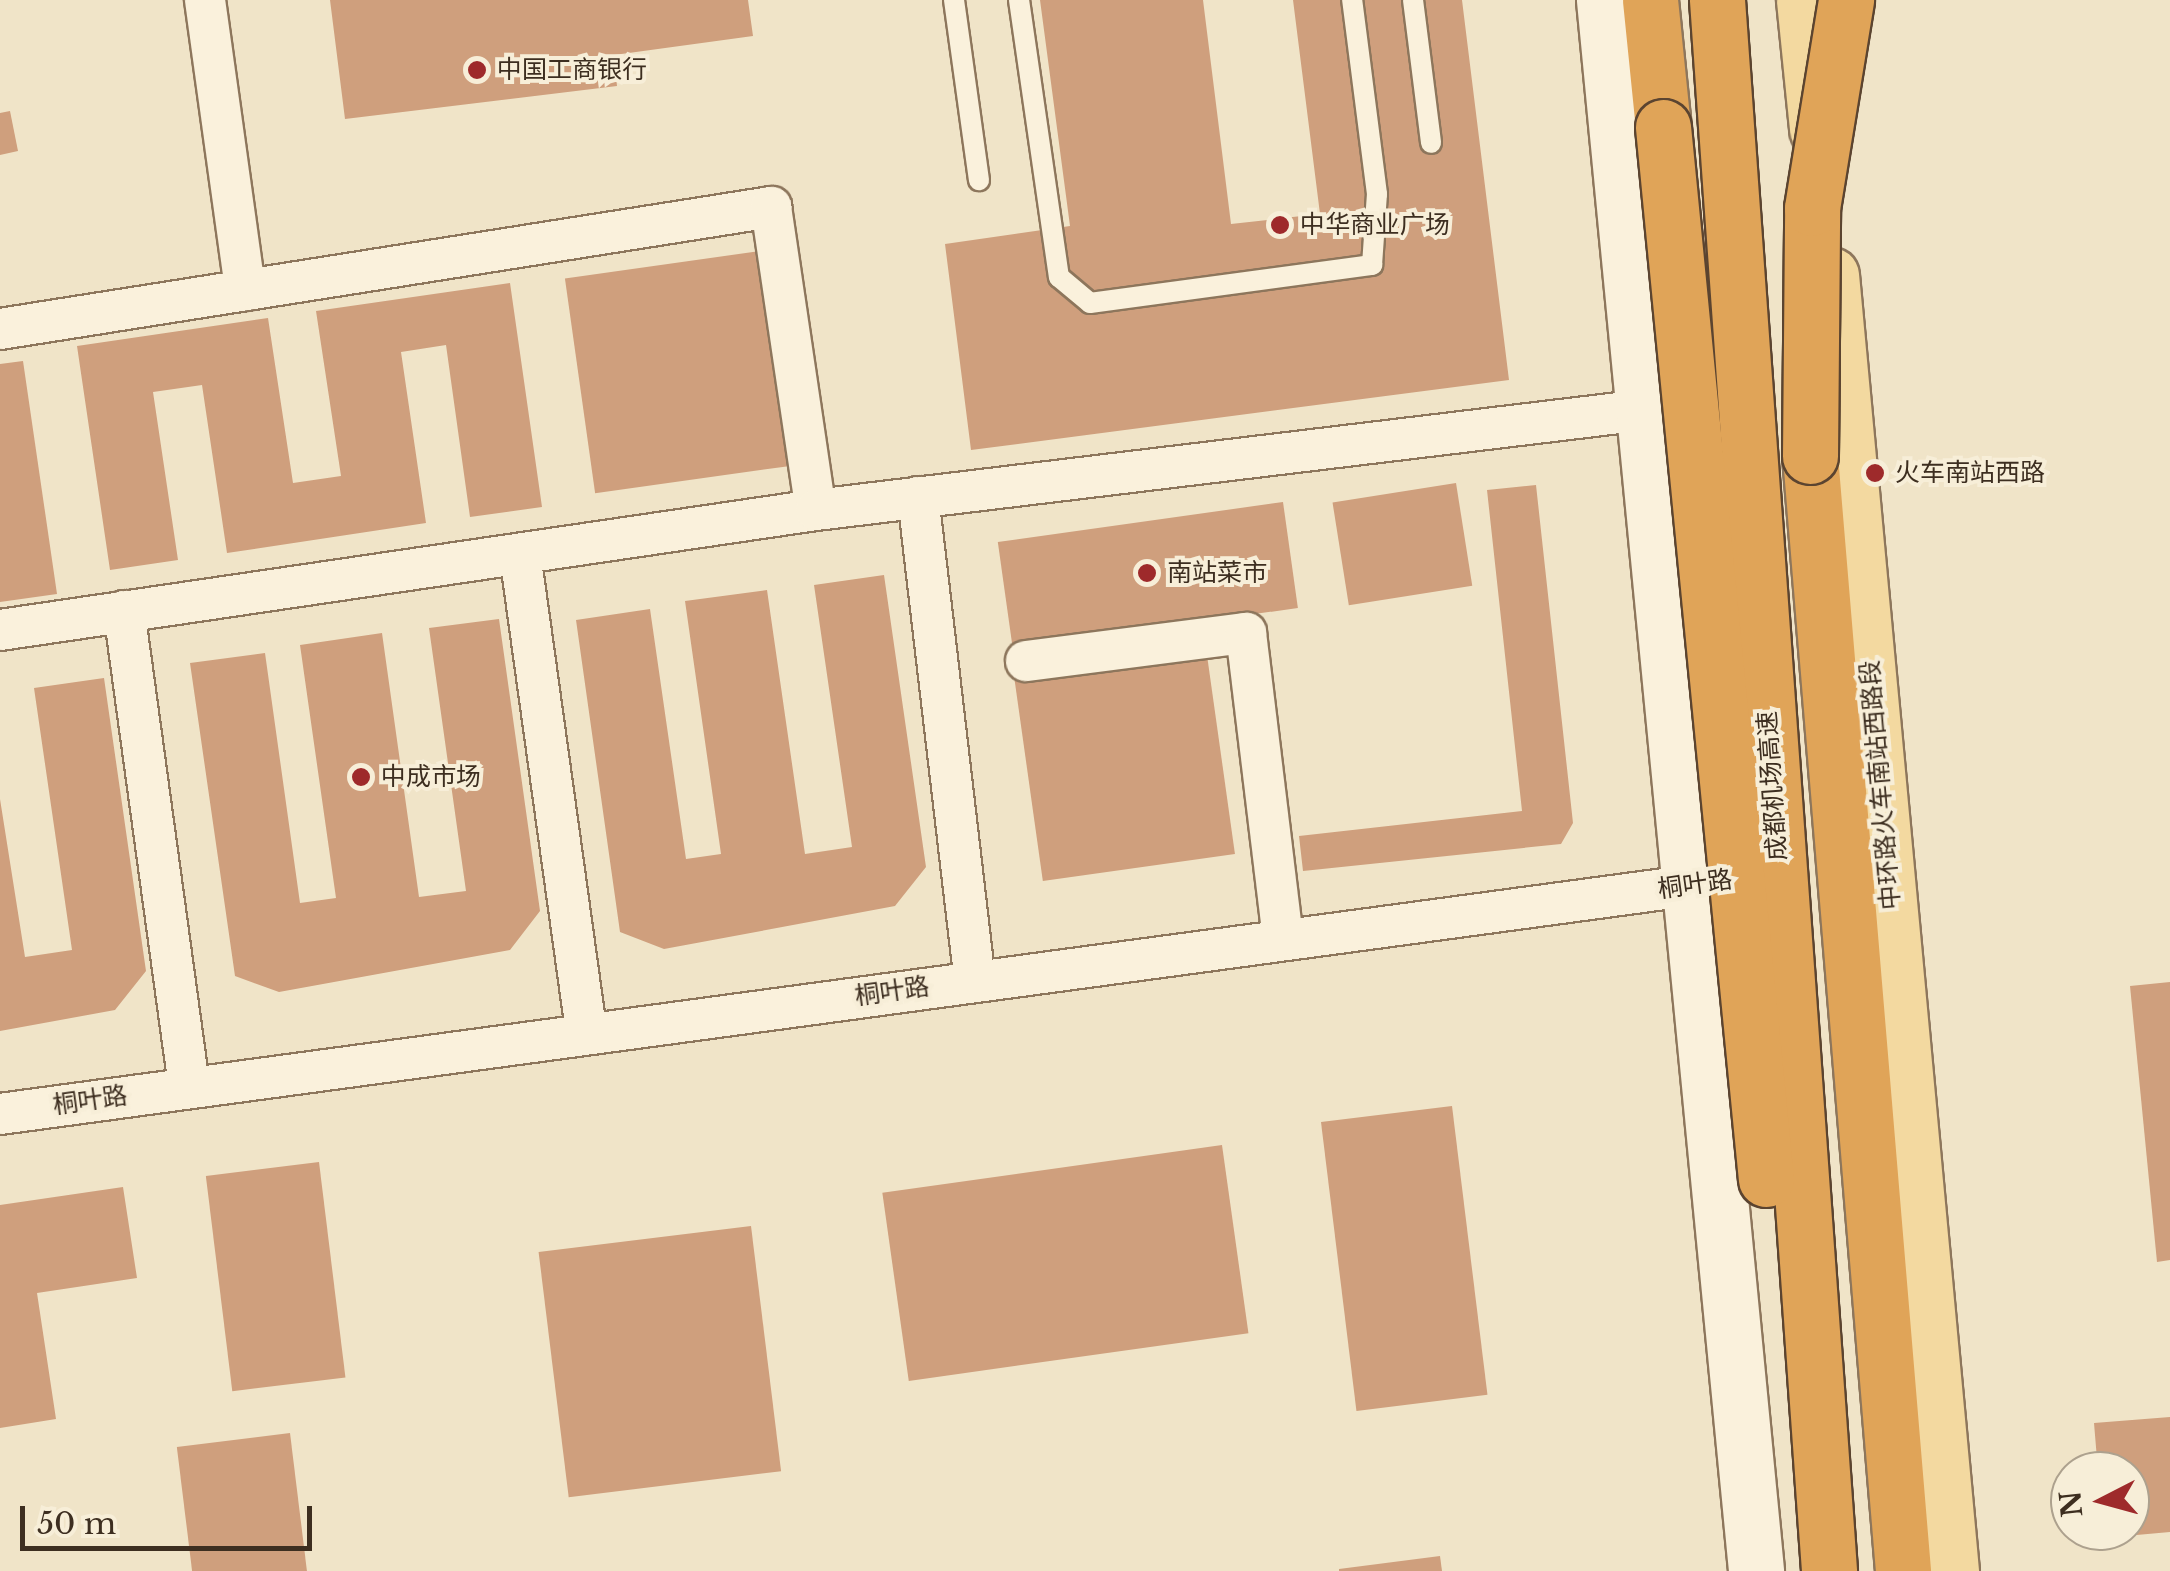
<!DOCTYPE html>
<html>
<head>
<meta charset="utf-8">
<style>
	body { margin:0 }
	#map { position:relative; width:2170px; height:1571px; overflow:hidden; background:#f0e4c8; font-family:"Libre Baskerville","Noto Sans SC",serif }
	div>[style] { position:absolute }
	.building>* { inset:0; background:#cf9f7d; transform-origin:0 0 }
	.roads { filter:drop-shadow(2px 0 #8d765c) drop-shadow(-2px 0 #8d765c) drop-shadow(0 2px #8d765c) drop-shadow(0 -2px #8d765c) }
	.lane>* { height:20px; margin:-10px; padding:0 10px; transform-origin:10px; border-radius:10px; background:#faf1dc }
	.street>* { height:40px; margin:-20px; padding:0 20px; transform-origin:20px; border-radius:20px; background:#faf1dc }
	.secondary>* { height:55px; margin:-27.5px; padding:0 27.5px; transform-origin:27.5px; border-radius:27.5px; background:#faf1dc }
	.primary>* { height:55px; margin:-27.5px; padding:0 27.5px; transform-origin:27.5px; border-radius:27.5px; background:#f3d9a0 }
	.highway>* { height:55px; margin:-27.5px; padding:0 27.5px; transform-origin:27.5px; border-radius:27.5px; background:#e0a458 }
	.bridges { filter:drop-shadow(2px 0 #5b4430) drop-shadow(-2px 0 #5b4430) drop-shadow(0 2px #5b4430) drop-shadow(0 -2px #5b4430) }
	.highway-bridge>* { height:55px; margin:-27.5px; padding:0 27.5px; transform-origin:27.5px; border-radius:27.5px; background:#e0a458 }
	.dots>* { width:28px; height:28px; translate:-50% -50%; box-sizing:border-box; border:5px solid #f7eed8; border-radius:50% }
	span { translate:-50% -50%; white-space:nowrap; text-align:center; line-height:1.15; -webkit-text-stroke:8px #f7eed8; paint-order:stroke }
	.poi-label { font-size:25px; color:#3d2e20 }
	.left { translate:0 -50%; text-align:left }
	.street-label { font-size:25px; color:#3d2e20 }
	.north { position:absolute; left:2050px; top:1451px; width:100px; height:100px; box-sizing:border-box; background:#f7eed8; border:2px solid #ada18e; border-radius:50%; rotate:264deg; font-size:28px; font-weight:700; line-height:40px; text-align:center; color:#3d2e20 }
	.north::after { content:''; display:block; margin:auto; width:35px; height:45px; background:#9e2a2b; clip-path:polygon(50% 0,100% 100%,50% 72%,0 100%) }
	.scale { position:absolute; left:20px; top:1506px; width:292px; height:45px; box-sizing:border-box; border:5px solid #3d2e20; border-top:0; padding-left:12px; font-size:30px; line-height:35px; white-space:nowrap; color:#3d2e20; -webkit-text-stroke:8px #f7eed8; paint-order:stroke }
</style>
</head>
<body>
<div id="map">
	<div class="building">
		<i style="clip-path:polygon(330px 0,748px 0,753px 36px,614px 55px,617px 86px,345px 119px)"></i>
		<i style="clip-path:polygon(1040px 0,1203px 0,1231px 224px,1320px 214px,1293px 0,1462px 0,1509px 380px,971px 450px,945px 244px,1070px 226px)"></i>
		<i style="clip-path:polygon(10px 111px,18px 151px,0 155px,0 113px)"></i>
		<i style="left:760px;top:251px;width:217px;height:197px;rotate:82deg"></i>
		<i style="clip-path:polygon(510px 283px,542px 507px,470px 517px,446px 345px,401px 352px,426px 523px,227px 553px,202px 385px,153px 392px,178px 560px,110px 570px,77px 346px,268px 318px,293px 483px,341px 476px,316px 311px)"></i>
		<i style="clip-path:polygon(23px 361px,57px 594px,0 602px,0 364px)"></i>
		<i style="left:1456px;top:483px;width:104px;height:125px;rotate:81deg"></i>
		<i style="clip-path:polygon(1536px 485px,1573px 823px,1561px 844px,1303px 871px,1299px 836px,1522px 811px,1487px 490px)"></i>
		<i style="left:1283px;top:502px;width:107px;height:288px;rotate:82deg"></i>
		<i style="clip-path:polygon(884px 575px,926px 867px,895px 906px,664px 949px,620px 932px,576px 620px,650px 609px,686px 859px,721px 854px,685px 601px,767px 590px,805px 854px,852px 847px,814px 585px)"></i>
		<i style="clip-path:polygon(499px 619px,540px 911px,510px 950px,279px 992px,235px 976px,190px 663px,265px 653px,300px 903px,336px 898px,300px 645px,382px 633px,419px 897px,466px 891px,429px 628px)"></i>
		<i style="left:1206px;top:648px;width:208px;height:194px;rotate:82deg"></i>
		<i style="clip-path:polygon(104px 678px,146px 971px,115px 1010px,0 1031px,0 799px,25px 957px,72px 950px,34px 688px)"></i>
		<i style="clip-path:polygon(2170px 982px,2170px 1260px,2157px 1262px,2130px 986px)"></i>
		<i style="left:1452px;top:1106px;width:291px;height:132px;rotate:83deg"></i>
		<i style="left:1222px;top:1145px;width:190px;height:343px;rotate:82deg"></i>
		<i style="left:319px;top:1162px;width:217px;height:114px;rotate:83deg"></i>
		<i style="clip-path:polygon(123px 1187px,137px 1278px,37px 1293px,56px 1419px,0 1428px,0 1205px)"></i>
		<i style="left:751px;top:1226px;width:247px;height:214px;rotate:83deg"></i>
		<i style="clip-path:polygon(2170px 1417px,2170px 1532px,2103px 1538px,2103px 1531px,2130px 1531px,2130px 1471px,2098px 1471px,2094px 1423px)"></i>
		<i style="left:290px;top:1433px;width:139px;height:114px;rotate:83deg"></i>
		<i style="clip-path:polygon(1440px 1556px,1442px 1571px,1339px 1571px,1339px 1569px)"></i>
	</div>
	<div class="roads">
		<div class="lane">
			<i style="left:954px;top:0;width:182px;rotate:82.1deg"></i>
			<i style="left:1019px;top:0;width:280px;rotate:81.8deg"></i>
			<i style="left:1059px;top:277px;width:40px;rotate:40deg"></i>
			<i style="left:1090px;top:303px;width:285px;rotate:-7.7deg"></i>
			<i style="left:1372px;top:265px;width:71px;rotate:-86deg"></i>
			<i style="left:1377px;top:194px;width:196px;rotate:-97.3deg"></i>
			<i style="left:1413px;top:0;width:144px;rotate:82.8deg"></i>
		</div>
		<div class="street">
			<i style="left:205px;top:0;width:293px;rotate:82.1deg"></i>
			<i style="left:0;top:329px;width:781px;rotate:-8.99deg"></i>
			<i style="left:771px;top:207px;width:306px;rotate:81.6deg"></i>
			<i style="left:918px;top:497px;width:487px;rotate:83.3deg"></i>
			<i style="left:520px;top:554px;width:485px;rotate:82.1deg"></i>
			<i style="left:124px;top:611px;width:481px;rotate:82.2deg"></i>
			<i style="left:0;top:630px;width:825px;rotate:-8.37deg"></i>
			<i style="left:816px;top:510px;width:858px;rotate:-6.89deg"></i>
			<i style="left:1026px;top:661px;width:222px;rotate:-7.3deg"></i>
			<i style="left:1246px;top:633px;width:309px;rotate:83.1deg"></i>
			<i style="left:0;top:1114px;width:1731px;rotate:-7.7deg"></i>
		</div>
		<div class="secondary">
			<i style="left:1604px;top:0;width:1578px;rotate:84.47deg"></i>
		</div>
		<div class="primary">
			<i style="left:1804px;top:0;width:130px;rotate:84.2deg"></i>
			<i style="left:1831px;top:275px;width:1302px;rotate:84.71deg"></i>
		</div>
		<div class="highway">
			<i style="left:1650px;top:0;width:128px;rotate:84.2deg"></i>
			<i style="left:1810px;top:456px;width:1119px;rotate:85.23deg"></i>
		</div>
	</div>
	<div class="bridges">
		<div class="highway-bridge">
			<i style="left:1717px;top:0;width:1575px;rotate:85.92deg"></i>
			<i style="left:1663px;top:127px;width:1057px;rotate:84.41deg"></i>
			<i style="left:1810px;top:456px;width:248px;rotate:-89.5deg"></i>
			<i style="left:1812px;top:208px;width:211px;rotate:-80.7deg"></i>
		</div>
	</div>
	<div class="dots">
		<i style="left:477px;top:70px;background:#9e2a2b"></i>
		<i style="left:1280px;top:225px;background:#9e2a2b"></i>
		<i style="left:1875px;top:473px;background:#9e2a2b"></i>
		<i style="left:1147px;top:573px;background:#9e2a2b"></i>
		<i style="left:361px;top:777px;background:#9e2a2b"></i>
	</div>
	<div class="poi-label">
		<span class="left" style="left:497px;top:70px">中国工商银行</span>
		<span class="left" style="left:1300px;top:225px">中华商业广场</span>
		<span class="left" style="left:1895px;top:473px">火车南站西路</span>
		<span class="left" style="left:1167px;top:573px">南站菜市</span>
		<span class="left" style="left:381px;top:777px">中成市场</span>
	</div>
	<div class="street-label">
		<span style="left:1881px;top:785px;rotate:-95deg">中环路火车南站西路段</span>
		<span style="left:1773px;top:786px;rotate:-94deg">成都机场高速</span>
		<span style="left:1695px;top:885px;rotate:-8deg">桐叶路</span>
		<span style="left:892px;top:992px;rotate:-8deg">桐叶路</span>
		<span style="left:90px;top:1101px;rotate:-8deg">桐叶路</span>
	</div>
	<div class="north">N</div>
	<div class="scale">50 m</div>
</div>
</body>
</html>
